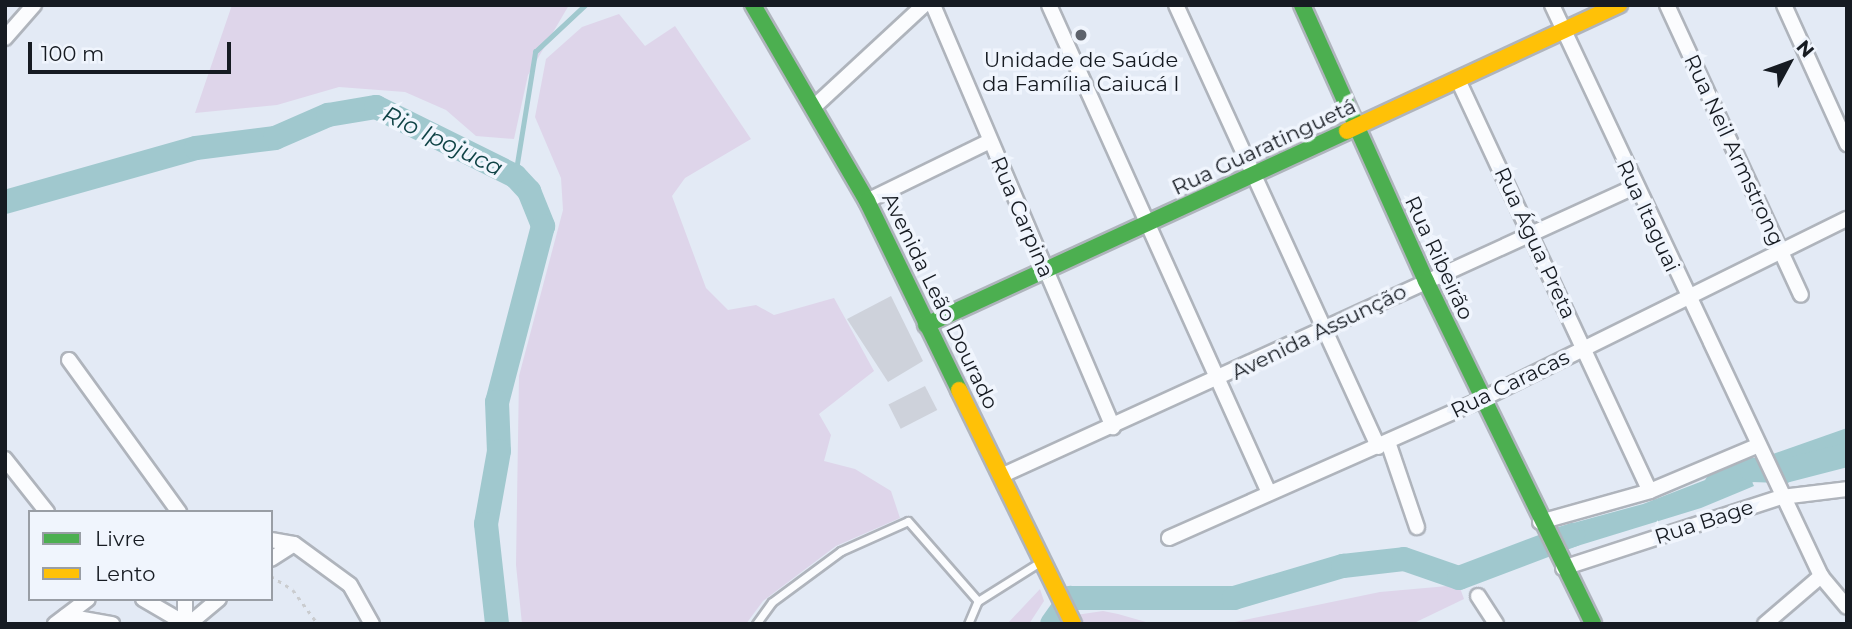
<!DOCTYPE html>
<html>
<head>
<meta charset="utf-8">
<style>
	body { margin:0 }
	#map { position:relative; width:1852px; height:629px; overflow:hidden; background:#e3eaf5; font-family:Montserrat,sans-serif }
	div>[style] { position:absolute }
	.green>* { inset:0; background:#ded5ea }
	.water>* { inset:0; background:#a0c8ce }
	.stream>* { height:4.5px; margin:-2.25px; padding:0 2.25px; transform-origin:2.25px; border-radius:2.25px; background:#a0c8ce }
	.river>* { height:24px; margin:-12px; padding:0 12px; transform-origin:12px; border-radius:12px; background:#a0c8ce }
	.building>* { inset:0; background:#ced2db; transform-origin:0 0 }
	.path>* { height:2.5px; margin-top:-1.25px; transform-origin:0; background:repeating-linear-gradient(90deg,#cacccf 0 3.5px,transparent 0 8.5px) }
	.roads { filter:drop-shadow(2px 0 #afb4bc) drop-shadow(-2px 0 #afb4bc) drop-shadow(0 2px #afb4bc) drop-shadow(0 -2px #afb4bc) }
	.lane>* { height:7px; margin:-3.5px; padding:0 3.5px; transform-origin:3.5px; border-radius:3.5px; background:#fbfcfe }
	.street>* { height:14px; margin:-7px; padding:0 7px; transform-origin:7px; border-radius:7px; background:#fbfcfe }
	.fast>* { height:16px; margin:-8px; padding:0 8px; transform-origin:8px; border-radius:8px; background:#4caf50 }
	.slow>* { height:16px; margin:-8px; padding:0 8px; transform-origin:8px; border-radius:8px; background:#ffc107 }
	.dots>* { width:19px; height:19px; translate:-50% -50%; box-sizing:border-box; border:4px solid #f0f5fd; border-radius:50% }
	span { translate:-50% -50%; white-space:nowrap; text-align:center; line-height:1.15; -webkit-text-stroke:7px #f0f5fd; paint-order:stroke }
	.poi-label { font-size:21px; color:#161b22 }
	.street-label { font-size:21px; color:#161b22 }
	.water-label { font-size:23px; color:#0f4346; font-style:italic }
	.frame { position:absolute; inset:0; border:7px solid #161b22; pointer-events:none }
	.legend { position:absolute; left:28px; top:510px; width:245px; height:91px; box-sizing:border-box; background:#f0f5fd; border:2px solid #999ea5; margin:0; padding:9px 12px; list-style:none; font-size:21px; color:#161b22 }
	.legend li { display:flex; align-items:center; gap:14px; height:35px }
	.legend b { width:35px; border:2px solid #999ea5 }
	.north { position:absolute; left:1754px; top:28px; width:70px; height:70px; -webkit-text-stroke:5px #f0f5fd; paint-order:stroke; rotate:49deg; font-size:19px; font-weight:700; line-height:28px; text-align:center; color:#161b22 }
	.north::after { content:''; display:block; margin:auto; width:24px; height:32px; background:#161b22; clip-path:polygon(50% 0,100% 100%,50% 72%,0 100%) }
	.scale { position:absolute; left:28px; top:42px; width:203px; height:32px; box-sizing:border-box; border:4px solid #161b22; border-top:0; padding-left:9px; font-size:21px; line-height:24px; white-space:nowrap; color:#161b22; -webkit-text-stroke:5px #f0f5fd; paint-order:stroke }
</style>
</head>
<body>
<div id="map">
	<div class="green">
		<i style="clip-path:polygon(232px 5px,569px 5px,528px 75px,514px 139px,476px 136px,446px 110px,405px 92px,339px 87px,277px 105px,195px 113px)"></i>
		<i style="clip-path:polygon(619px 14px,645px 46px,675px 26px,751px 139px,685px 178px,672px 196px,706px 288px,728px 310px,756px 305px,774px 315px,834px 298px,874px 371px,819px 414px,831px 435px,824px 461px,855px 469px,891px 491px,900px 518px,836px 546px,763px 601px,746px 624px,522px 624px,516px 565px,519px 376px,563px 210px,561px 178px,535px 117px,546px 59px,582px 27px)"></i>
		<i style="clip-path:polygon(1459px 585px,1464px 599px,1412px 624px,1225px 624px,1380px 592px)"></i>
		<i style="clip-path:polygon(1040px 589px,1044px 601px,1029px 624px,1007px 624px)"></i>
		<i style="clip-path:polygon(1103px 611px,1118px 614px,1153px 624px,1081px 624px,1076px 615px)"></i>
	</div>
	<div class="water">
		<i style="clip-path:polygon(1847px 428px,1847px 451px,1776px 478px,1767px 456px)"></i>
		<i style="clip-path:polygon(1744px 465px,1754px 486px,1701px 508px,1561px 551px,1551px 529px,1643px 504px)"></i>
	</div>
	<div class="stream">
		<i style="left:515px;top:176px;width:126px;rotate:-80.8deg"></i>
		<i style="left:535px;top:52px;width:69px;rotate:-43.2deg"></i>
	</div>
	<div class="river">
		<i style="left:5px;top:202px;width:198px;rotate:-15.8deg"></i>
		<i style="left:196px;top:148px;width:80px;rotate:-7.2deg"></i>
		<i style="left:275px;top:138px;width:58px;rotate:-23.5deg"></i>
		<i style="left:328px;top:115px;width:49px;rotate:-9.5deg"></i>
		<i style="left:376px;top:107px;width:155px;rotate:26.4deg"></i>
		<i style="left:515px;top:176px;width:21px;rotate:47deg"></i>
		<i style="left:529px;top:191px;width:38px;rotate:68deg"></i>
		<i style="left:543px;top:226px;width:182px;rotate:104.6deg"></i>
		<i style="left:497px;top:402px;width:49px;rotate:87.7deg"></i>
		<i style="left:499px;top:451px;width:74px;rotate:100.1deg"></i>
		<i style="left:486px;top:524px;width:101px;rotate:83.7deg"></i>
		<i style="left:1716px;top:485px;width:39px;rotate:-23deg"></i>
		<i style="left:1752px;top:470px;width:32px;rotate:2deg"></i>
		<i style="left:1784px;top:471px;width:65px;rotate:-14.3deg"></i>
		<i style="left:1052px;top:624px;width:32px;rotate:-55deg"></i>
		<i style="left:1070px;top:598px;width:164px"></i>
		<i style="left:1234px;top:598px;width:114px;rotate:-16.4deg"></i>
		<i style="left:1343px;top:566px;width:61px;rotate:-6.5deg"></i>
		<i style="left:1404px;top:559px;width:58px;rotate:19.1deg"></i>
		<i style="left:1459px;top:578px;width:122px;rotate:-20.7deg"></i>
	</div>
	<div class="building">
		<i style="clip-path:polygon(891px 296px,923px 361px,888px 382px,847px 319px)"></i>
		<i style="left:925px;top:386px;width:27px;height:41px;rotate:63deg"></i>
	</div>
	<div class="path">
		<i style="left:271px;top:576px;width:26px;rotate:32deg"></i>
		<i style="left:293px;top:590px;width:42px;rotate:53.7deg"></i>
	</div>
	<div class="roads">
		<div class="lane">
			<i style="left:756px;top:624px;width:27px;rotate:-54deg"></i>
			<i style="left:772px;top:602px;width:86px;rotate:-36.5deg"></i>
			<i style="left:841px;top:551px;width:73px;rotate:-24.1deg"></i>
			<i style="left:908px;top:521px;width:106px;rotate:48.8deg"></i>
			<i style="left:968px;top:624px;width:25px;rotate:-67deg"></i>
			<i style="left:978px;top:601px;width:73px;rotate:-32.2deg"></i>
		</div>
		<div class="street">
			<i style="left:933px;top:5px;width:459px;rotate:66.9deg"></i>
			<i style="left:1049px;top:5px;width:535px;rotate:65.73deg"></i>
			<i style="left:1176px;top:5px;width:486px;rotate:65.4deg"></i>
			<i style="left:1552px;top:5px;width:631px;rotate:64.77deg"></i>
			<i style="left:1821px;top:576px;width:40px;rotate:50deg"></i>
			<i style="left:1667px;top:5px;width:319px;rotate:65.2deg"></i>
			<i style="left:1784px;top:5px;width:153px;rotate:65.6deg"></i>
			<i style="left:5px;top:38px;width:44px;rotate:-48.7deg"></i>
			<i style="left:1459px;top:82px;width:451px;rotate:65deg"></i>
			<i style="left:816px;top:105px;width:147px;rotate:-42.8deg"></i>
			<i style="left:867px;top:201px;width:137px;rotate:-26deg"></i>
			<i style="left:69px;top:360px;width:188px;rotate:54.1deg"></i>
			<i style="left:1388px;top:442px;width:90px;rotate:71.2deg"></i>
			<i style="left:5px;top:459px;width:68px;rotate:51.6deg"></i>
			<i style="left:1003px;top:475px;width:694px;rotate:-24.53deg"></i>
			<i style="left:1540px;top:522px;width:114px;rotate:-15.7deg"></i>
			<i style="left:1650px;top:491px;width:118px;rotate:-22.9deg"></i>
			<i style="left:1169px;top:538px;width:342px;rotate:-23.9deg"></i>
			<i style="left:1482px;top:399px;width:407px;rotate:-26.3deg"></i>
			<i style="left:271px;top:540px;width:23px;rotate:10deg"></i>
			<i style="left:294px;top:544px;width:69px;rotate:36.2deg"></i>
			<i style="left:350px;top:585px;width:45px;rotate:60.6deg"></i>
			<i style="left:271px;top:559px;width:27px;rotate:-33deg"></i>
			<i style="left:1563px;top:568px;width:230px;rotate:-18deg"></i>
			<i style="left:1782px;top:497px;width:65px;rotate:-7deg"></i>
			<i style="left:1478px;top:596px;width:33px;rotate:57deg"></i>
			<i style="left:143px;top:599px;width:50px;rotate:30.2deg"></i>
			<i style="left:185px;top:599px;width:19px;rotate:90deg"></i>
			<i style="left:66px;top:616px;width:47px;rotate:9.9deg"></i>
			<i style="left:55px;top:624px;width:41px;rotate:-37.1deg"></i>
			<i style="left:189px;top:624px;width:39px;rotate:-40deg"></i>
			<i style="left:1765px;top:624px;width:74px;rotate:-40.6deg"></i>
		</div>
		<div class="fast">
			<i style="left:753px;top:5px;width:227px;rotate:59.8deg"></i>
			<i style="left:867px;top:201px;width:210px;rotate:64deg"></i>
			<i style="left:1302px;top:5px;width:303px;rotate:65.8deg"></i>
			<i style="left:1426px;top:281px;width:381px;rotate:64deg"></i>
			<i style="left:926px;top:325px;width:464px;rotate:-24.7deg"></i>
		</div>
		<div class="slow">
			<i style="left:1347px;top:131px;width:300px;rotate:-24.9deg"></i>
			<i style="left:959px;top:390px;width:260px;rotate:64deg"></i>
		</div>
	</div>
	<div class="dots">
		<i style="left:1081px;top:35px;background:#5e636c"></i>
	</div>
	<div class="poi-label">
		<span style="left:1081px;top:72px">Unidade de Saúde<br>da Família Caiucá I</span>
	</div>
	<div class="street-label">
		<span style="left:1264px;top:147px;rotate:-25deg">Rua Guaratinguetá</span>
		<span style="left:1734px;top:150px;rotate:65deg">Rua Neil Armstrong</span>
		<span style="left:1648px;top:216px;rotate:65deg">Rua Itaguai</span>
		<span style="left:1022px;top:217px;rotate:67deg">Rua Carpina</span>
		<span style="left:1535px;top:243px;rotate:65deg">Rua Água Preta</span>
		<span style="left:1439px;top:258px;rotate:65deg">Rua Ribeirão</span>
		<span style="left:940px;top:301px;rotate:64deg">Avenida Leão Dourado</span>
		<span style="left:1319px;top:332px;rotate:-26deg">Avenida Assunção</span>
		<span style="left:1510px;top:384px;rotate:-26deg">Rua Caracas</span>
		<span style="left:1704px;top:522px;rotate:-18deg">Rua Bage</span>
	</div>
	<div class="water-label">
		<span style="left:443px;top:141px;rotate:26deg">Rio Ipojuca</span>
	</div>
	<div class="frame"></div>
	<ul class="legend">
	<li><b style="height:9px;background:#4caf50"></b>Livre</li>
	<li><b style="height:9px;background:#ffc107"></b>Lento</li>
	</ul>
	<div class="north">N</div>
	<div class="scale">100 m</div>
</div>
</body>
</html>
